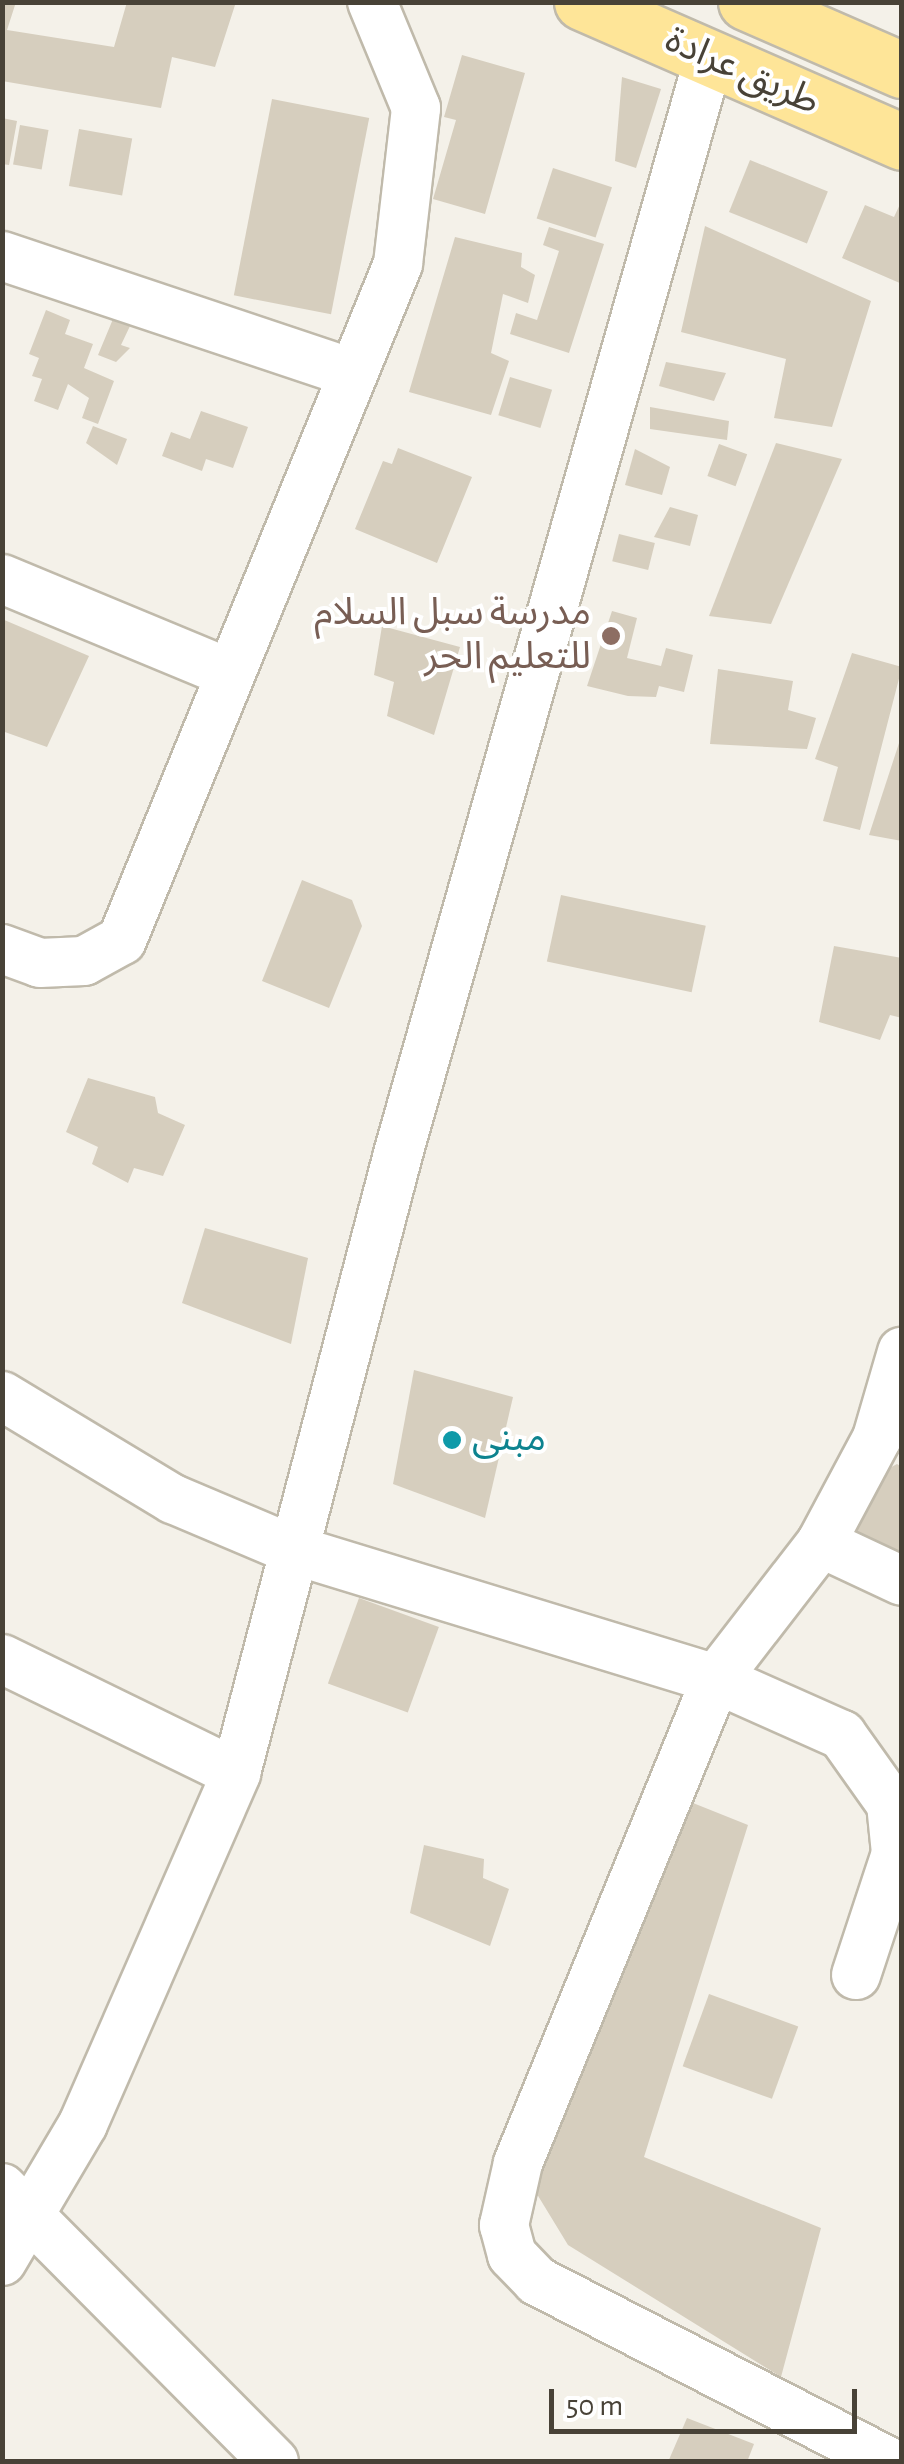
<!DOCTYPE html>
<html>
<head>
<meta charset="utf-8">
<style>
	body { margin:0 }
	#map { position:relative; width:904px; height:2464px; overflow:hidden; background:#f4f1e9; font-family:"Alegreya Sans","Noto Sans Arabic",sans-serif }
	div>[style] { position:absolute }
	.building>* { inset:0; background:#d6cebe; transform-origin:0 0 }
	.roads { filter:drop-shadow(2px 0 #c0baab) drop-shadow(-2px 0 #c0baab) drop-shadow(0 2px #c0baab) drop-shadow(0 -2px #c0baab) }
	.minor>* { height:48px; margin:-24px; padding:0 24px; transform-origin:24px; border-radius:24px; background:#fff }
	.major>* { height:55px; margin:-27.5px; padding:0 27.5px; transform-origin:27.5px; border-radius:27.5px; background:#fee598 }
	.dots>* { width:28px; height:28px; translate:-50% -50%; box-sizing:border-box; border:5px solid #fff; border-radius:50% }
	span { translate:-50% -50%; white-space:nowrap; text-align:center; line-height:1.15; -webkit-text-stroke:8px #fff; paint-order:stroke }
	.street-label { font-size:38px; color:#484237 }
	.education-label { font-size:38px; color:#785e54 }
	.right { translate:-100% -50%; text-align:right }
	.culture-label { font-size:38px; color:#0d838f }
	.left { translate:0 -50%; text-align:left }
	.frame { position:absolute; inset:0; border:5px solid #484237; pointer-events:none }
	.scale { position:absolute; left:549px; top:2389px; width:308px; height:45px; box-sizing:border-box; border:5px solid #484237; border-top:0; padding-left:12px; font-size:30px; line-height:35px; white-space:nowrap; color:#484237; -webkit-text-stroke:8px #fff; paint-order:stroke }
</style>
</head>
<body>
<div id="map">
	<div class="building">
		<i style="clip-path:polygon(2px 2px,16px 2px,7px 30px,114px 47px,127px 2px,236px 2px,215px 67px,172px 57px,161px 108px,2px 81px)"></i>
		<i style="clip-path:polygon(462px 55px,525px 73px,485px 214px,433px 199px,456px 120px,444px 117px)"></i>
		<i style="clip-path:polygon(622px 77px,661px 89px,636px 168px,615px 161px)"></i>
		<i style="left:272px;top:99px;width:99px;height:200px;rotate:11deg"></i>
		<i style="clip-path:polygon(2px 118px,17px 121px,9px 165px,2px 164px)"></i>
		<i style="left:20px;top:125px;width:29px;height:40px;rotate:10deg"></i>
		<i style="left:79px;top:129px;width:54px;height:58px;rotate:10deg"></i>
		<i style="left:750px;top:160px;width:84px;height:56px;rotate:22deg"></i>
		<i style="left:553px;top:168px;width:62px;height:53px;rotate:18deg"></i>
		<i style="clip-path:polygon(902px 200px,902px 284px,842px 258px,865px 205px,894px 217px)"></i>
		<i style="clip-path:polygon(705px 226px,871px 301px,832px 427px,774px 418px,786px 359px,681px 332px)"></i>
		<i style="clip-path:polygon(549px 227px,604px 244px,569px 353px,510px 334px,516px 313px,537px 320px,559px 251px,543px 245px)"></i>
		<i style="clip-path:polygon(455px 237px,522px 253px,521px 267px,535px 275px,528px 303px,503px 294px,491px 353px,509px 361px,491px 415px,409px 392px)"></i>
		<i style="clip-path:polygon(46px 310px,70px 320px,65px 334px,93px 344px,84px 368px,114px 381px,98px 424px,82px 418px,89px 398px,68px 384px,58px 410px,34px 401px,42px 379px,32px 376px,39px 358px,29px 354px)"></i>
		<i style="clip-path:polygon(113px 319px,130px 326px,121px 345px,130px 348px,116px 362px,98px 355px)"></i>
		<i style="clip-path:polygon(666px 362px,726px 373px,714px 401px,659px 386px)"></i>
		<i style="left:510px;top:377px;width:44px;height:40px;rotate:17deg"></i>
		<i style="clip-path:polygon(650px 407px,729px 421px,727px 440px,650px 429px)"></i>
		<i style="clip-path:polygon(201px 411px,248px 427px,233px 468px,206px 459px,202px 471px,162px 456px,171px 432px,190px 439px)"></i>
		<i style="clip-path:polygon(93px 426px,127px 439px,117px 465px,86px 443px)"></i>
		<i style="clip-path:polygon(776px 443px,842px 459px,771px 624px,709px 616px)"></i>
		<i style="left:719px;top:444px;width:30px;height:34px;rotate:20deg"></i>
		<i style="clip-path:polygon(398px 448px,472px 477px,437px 563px,355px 529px,383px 461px,392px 464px)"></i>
		<i style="clip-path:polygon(635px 449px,670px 467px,662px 495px,625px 485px)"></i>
		<i style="clip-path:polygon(670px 507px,698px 515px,690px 546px,654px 537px)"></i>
		<i style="left:619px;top:534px;width:37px;height:28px;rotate:14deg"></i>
		<i style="clip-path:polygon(612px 611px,637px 618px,627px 658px,661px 666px,666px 648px,693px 655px,684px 692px,659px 686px,656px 697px,628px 696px,587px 686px)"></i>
		<i style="clip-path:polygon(2px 619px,89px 656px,47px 747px,2px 731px)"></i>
		<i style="clip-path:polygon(382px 626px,460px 647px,434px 735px,387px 716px,394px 682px,374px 675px)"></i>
		<i style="clip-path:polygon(852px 653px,902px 667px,860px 830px,823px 821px,838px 767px,815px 759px)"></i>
		<i style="clip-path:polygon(718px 669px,793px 681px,788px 710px,816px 718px,807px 749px,710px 744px)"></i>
		<i style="clip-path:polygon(901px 737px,902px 737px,902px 841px,869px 835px)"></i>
		<i style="clip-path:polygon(302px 880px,352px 900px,362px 926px,329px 1008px,262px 981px)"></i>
		<i style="left:561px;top:895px;width:148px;height:68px;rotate:12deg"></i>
		<i style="clip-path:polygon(834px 946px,902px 958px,902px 1018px,890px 1015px,880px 1040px,819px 1022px)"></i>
		<i style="clip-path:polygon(88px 1078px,155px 1097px,158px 1113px,185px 1125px,163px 1176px,134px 1168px,128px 1183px,92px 1164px,98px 1147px,66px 1132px)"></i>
		<i style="clip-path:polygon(205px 1228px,308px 1258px,291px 1344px,182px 1303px)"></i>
		<i style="clip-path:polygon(414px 1370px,513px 1397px,485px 1518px,393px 1484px)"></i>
		<i style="clip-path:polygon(897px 1464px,902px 1467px,902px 1558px,847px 1533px,871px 1478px)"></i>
		<i style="left:359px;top:1598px;width:85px;height:91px;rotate:20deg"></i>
		<i style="clip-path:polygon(693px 1803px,748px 1825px,644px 2157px,821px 2228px,781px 2377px,568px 2245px,518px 2163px)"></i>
		<i style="clip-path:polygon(424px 1845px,484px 1859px,483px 1878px,509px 1889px,490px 1946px,410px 1913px)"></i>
		<i style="left:709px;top:1994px;width:95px;height:77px;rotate:20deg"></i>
		<i style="clip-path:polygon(687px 2418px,754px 2444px,747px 2462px,668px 2462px)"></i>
	</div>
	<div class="roads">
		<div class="minor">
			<i style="left:2px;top:256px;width:366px;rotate:18.5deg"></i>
			<i style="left:2px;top:579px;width:246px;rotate:22.5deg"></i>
			<i style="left:2px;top:949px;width:40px;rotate:20.2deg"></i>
			<i style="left:40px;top:963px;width:44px;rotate:-2.6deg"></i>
			<i style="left:84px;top:961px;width:43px;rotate:-28.9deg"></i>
			<i style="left:122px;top:940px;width:730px;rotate:-67.79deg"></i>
			<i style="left:398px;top:264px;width:157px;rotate:-83.4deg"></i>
			<i style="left:416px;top:108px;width:115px;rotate:-112.5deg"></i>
			<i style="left:2px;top:1396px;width:200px;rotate:31.1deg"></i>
			<i style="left:173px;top:1499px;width:131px;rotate:22.9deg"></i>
			<i style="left:294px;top:1550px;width:441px;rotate:17deg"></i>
			<i style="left:716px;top:1679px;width:172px;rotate:-52.3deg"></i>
			<i style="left:821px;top:1543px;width:89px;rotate:25.1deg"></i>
			<i style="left:821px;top:1543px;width:119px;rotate:-61.9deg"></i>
			<i style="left:877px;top:1438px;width:90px;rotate:-73.8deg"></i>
			<i style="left:2px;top:1659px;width:260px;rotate:26deg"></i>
			<i style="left:856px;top:1975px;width:128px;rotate:-71.8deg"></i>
			<i style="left:896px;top:1853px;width:49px;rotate:-95.8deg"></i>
			<i style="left:891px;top:1804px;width:85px;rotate:-125.4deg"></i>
			<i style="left:842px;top:1735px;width:138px;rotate:-156deg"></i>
			<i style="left:716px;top:1679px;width:523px;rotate:112.25deg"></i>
			<i style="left:518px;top:2163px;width:64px;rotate:102.7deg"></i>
			<i style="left:504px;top:2225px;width:31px;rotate:75deg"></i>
			<i style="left:512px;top:2255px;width:36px;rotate:46deg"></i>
			<i style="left:537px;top:2281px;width:396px;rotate:27.2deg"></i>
			<i style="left:2px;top:2188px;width:386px;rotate:45.2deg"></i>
			<i style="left:2px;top:2261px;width:159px;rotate:-59.4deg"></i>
			<i style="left:83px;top:2124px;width:383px;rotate:-66.4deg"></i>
			<i style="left:236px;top:1773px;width:640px;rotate:-75.33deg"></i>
			<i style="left:398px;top:1154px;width:1139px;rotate:-74.16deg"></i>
		</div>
		<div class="major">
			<i style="left:582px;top:2px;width:349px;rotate:23.6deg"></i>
			<i style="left:746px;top:2px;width:170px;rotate:23.6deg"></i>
		</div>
	</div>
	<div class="dots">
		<i style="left:611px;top:636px;background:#8d6e63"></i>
		<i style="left:452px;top:1440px;background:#0f9aa8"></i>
	</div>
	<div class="street-label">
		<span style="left:742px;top:72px;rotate:24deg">طريق عرادة</span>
	</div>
	<div class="education-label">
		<span class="right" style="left:591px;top:636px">مدرسة سبل السلام<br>للتعليم الحر</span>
	</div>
	<div class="culture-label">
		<span class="left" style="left:472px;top:1440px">مبنى</span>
	</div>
	<div class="frame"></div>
	<div class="scale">50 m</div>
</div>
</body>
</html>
